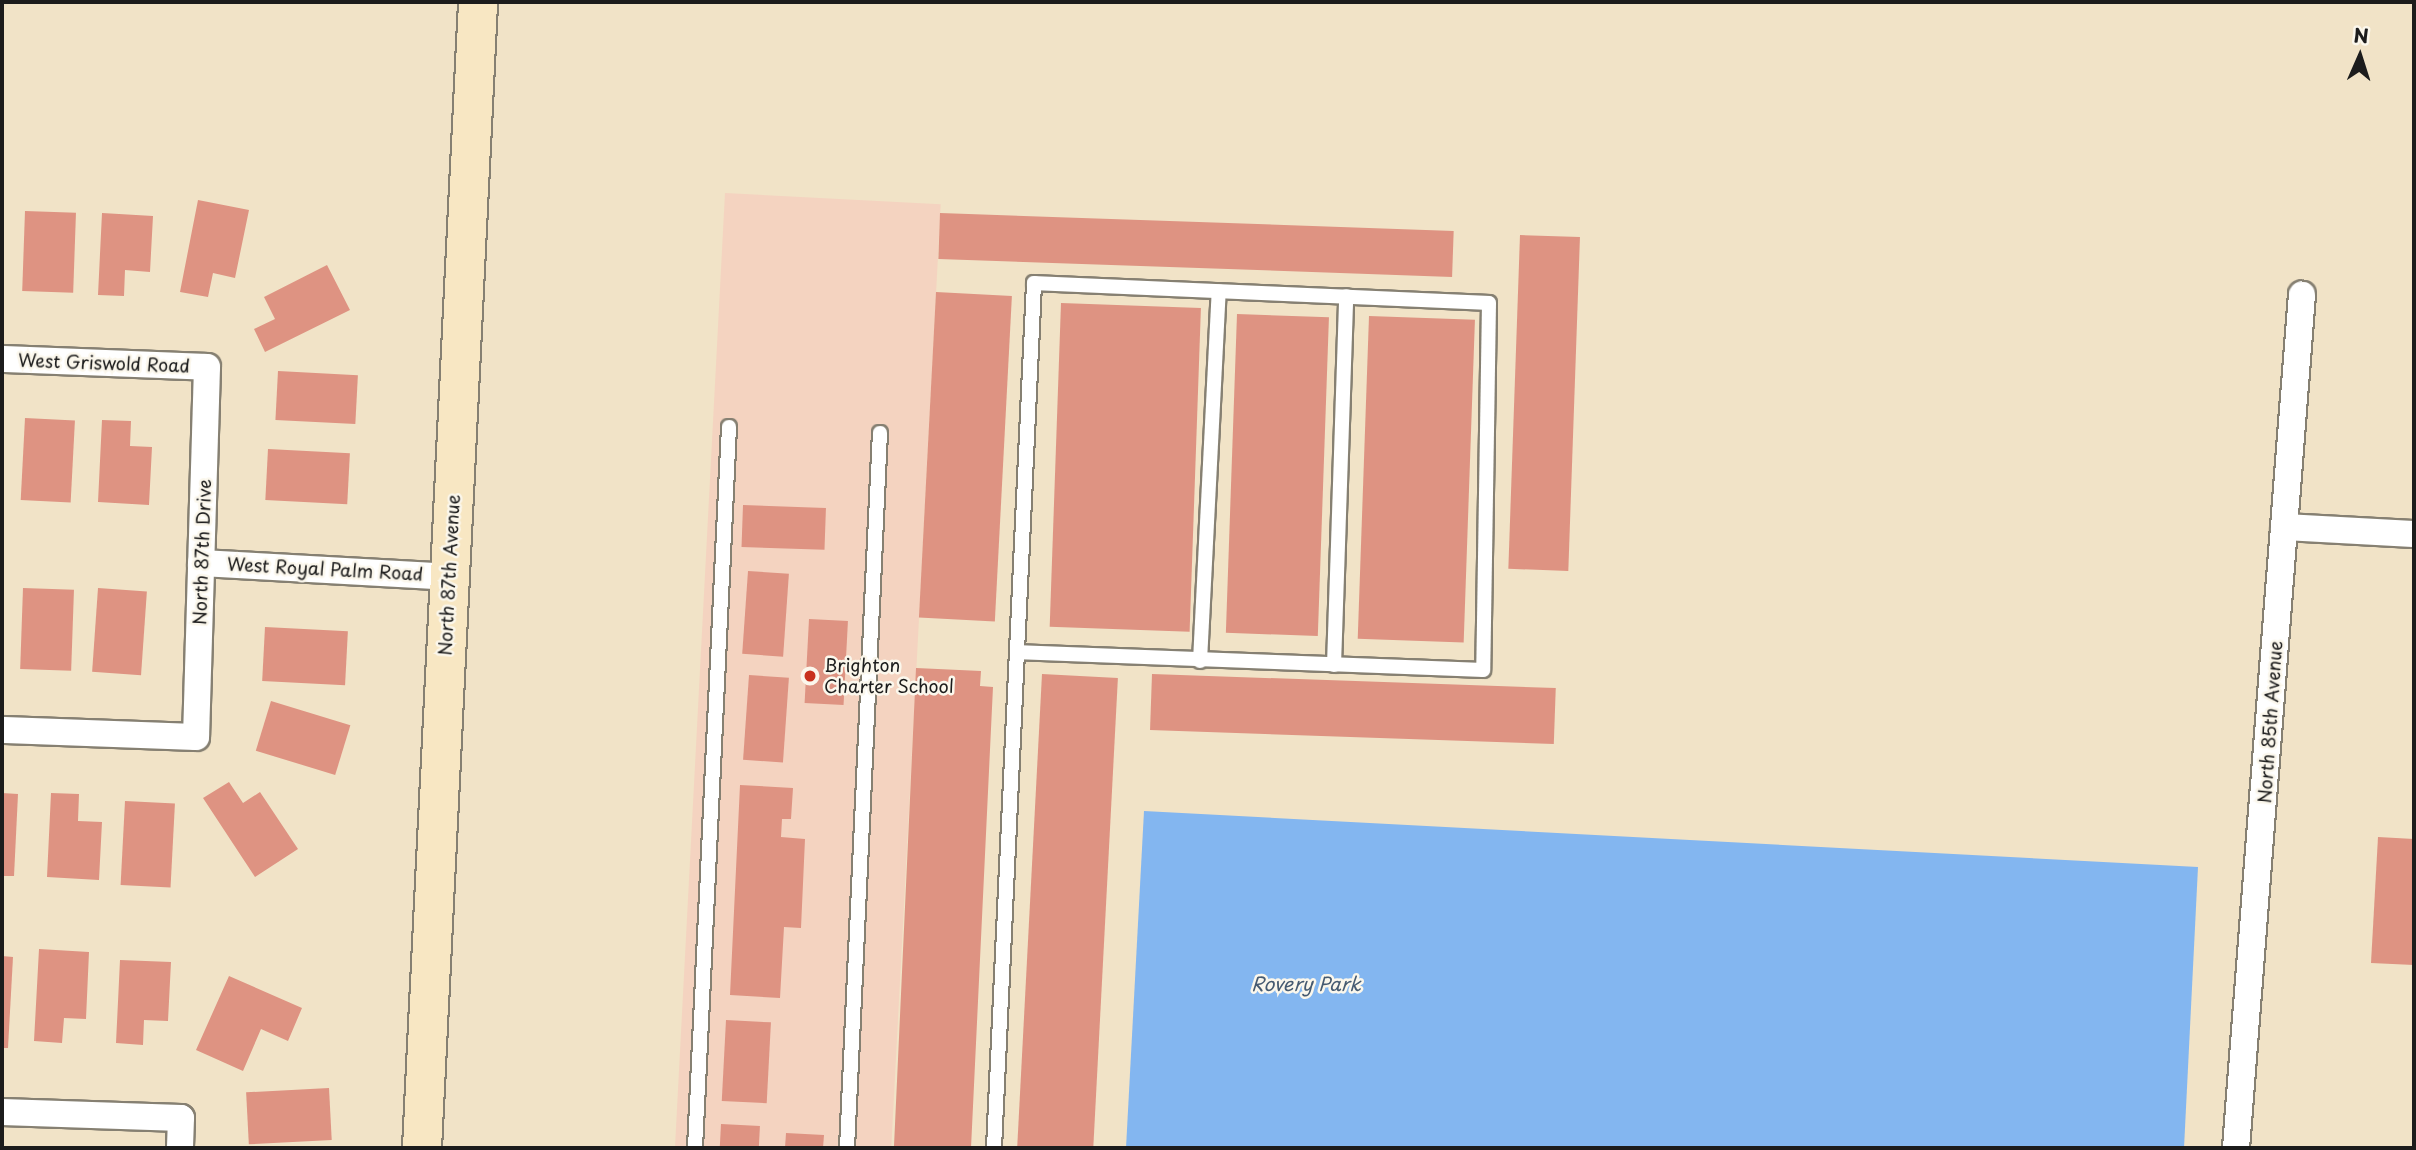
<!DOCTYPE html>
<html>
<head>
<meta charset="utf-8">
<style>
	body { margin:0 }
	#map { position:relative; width:2416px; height:1150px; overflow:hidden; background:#f1e3c7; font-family:"Playpen Sans",sans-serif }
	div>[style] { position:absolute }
	.built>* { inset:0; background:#f4d3c0; transform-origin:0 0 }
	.water>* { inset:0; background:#83b6f0 }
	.building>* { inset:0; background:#de9382; transform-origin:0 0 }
	.roads { filter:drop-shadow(2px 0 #868072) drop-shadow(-2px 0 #868072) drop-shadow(0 2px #868072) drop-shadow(0 -2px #868072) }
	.lane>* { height:14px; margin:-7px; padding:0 7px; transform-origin:7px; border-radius:7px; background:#fff }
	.street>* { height:26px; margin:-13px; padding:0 13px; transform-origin:13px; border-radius:13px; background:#fff }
	.secondary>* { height:38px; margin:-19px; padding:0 19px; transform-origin:19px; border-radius:19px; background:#f8e7c3 }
	.dots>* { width:19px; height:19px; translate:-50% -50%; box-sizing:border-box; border:4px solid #fbf7ec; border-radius:50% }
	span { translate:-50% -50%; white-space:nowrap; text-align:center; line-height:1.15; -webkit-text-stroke:5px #fbf7ec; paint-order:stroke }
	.street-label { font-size:18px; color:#1c1c1c }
	.poi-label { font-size:18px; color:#1c1c1c }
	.left { translate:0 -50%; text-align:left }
	.water-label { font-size:19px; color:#455a71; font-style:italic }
	.frame { position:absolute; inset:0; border:4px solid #1c1c1c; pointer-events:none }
	.north { position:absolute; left:2325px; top:21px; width:70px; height:70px; -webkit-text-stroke:5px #fbf7ec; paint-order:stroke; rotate:3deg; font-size:19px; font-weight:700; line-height:28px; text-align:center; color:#1c1c1c }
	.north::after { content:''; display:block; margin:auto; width:24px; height:32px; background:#1c1c1c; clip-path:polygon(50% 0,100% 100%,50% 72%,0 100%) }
</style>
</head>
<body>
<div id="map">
	<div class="built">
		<i style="left:725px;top:193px;width:216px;height:956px;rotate:3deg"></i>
	</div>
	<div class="water">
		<i style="clip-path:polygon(1144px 811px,2198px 867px,2184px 1148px,1126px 1148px)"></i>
	</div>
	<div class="building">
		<i style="clip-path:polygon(198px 200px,249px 210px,235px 278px,213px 273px,208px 297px,180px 292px)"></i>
		<i style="left:25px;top:211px;width:51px;height:80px;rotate:2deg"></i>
		<i style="clip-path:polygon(102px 213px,153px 216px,150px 272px,125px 270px,124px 296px,98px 295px)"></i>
		<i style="left:940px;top:213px;width:514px;height:46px;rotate:2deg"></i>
		<i style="left:1520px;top:235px;width:60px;height:334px;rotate:2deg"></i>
		<i style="clip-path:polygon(327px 265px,350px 310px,265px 352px,254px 329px,275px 319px,264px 297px)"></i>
		<i style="left:936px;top:292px;width:76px;height:326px;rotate:3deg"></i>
		<i style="left:1061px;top:303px;width:140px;height:324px;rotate:2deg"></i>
		<i style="left:1237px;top:314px;width:92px;height:319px;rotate:2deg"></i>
		<i style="left:1369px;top:316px;width:106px;height:323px;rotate:2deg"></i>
		<i style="left:278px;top:371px;width:80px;height:49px;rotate:3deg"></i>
		<i style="left:25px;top:418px;width:50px;height:82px;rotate:3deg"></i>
		<i style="clip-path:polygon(102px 420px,131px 421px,130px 446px,152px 447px,149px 505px,98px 502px)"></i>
		<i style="left:268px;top:449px;width:82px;height:51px;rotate:3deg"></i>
		<i style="left:743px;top:505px;width:83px;height:42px;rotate:2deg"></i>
		<i style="left:748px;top:571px;width:41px;height:83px;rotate:4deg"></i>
		<i style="left:23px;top:588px;width:51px;height:81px;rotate:2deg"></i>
		<i style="left:98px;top:588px;width:49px;height:84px;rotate:4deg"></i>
		<i style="left:809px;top:619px;width:39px;height:84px;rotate:3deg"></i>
		<i style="left:265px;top:627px;width:83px;height:54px;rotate:3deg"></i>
		<i style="clip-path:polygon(916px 668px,981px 671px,980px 686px,993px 687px,971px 1148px,894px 1146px)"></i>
		<i style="left:1042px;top:674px;width:76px;height:475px;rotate:3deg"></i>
		<i style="left:1152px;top:674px;width:404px;height:56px;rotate:2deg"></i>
		<i style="left:749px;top:675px;width:40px;height:85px;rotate:4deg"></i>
		<i style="left:271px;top:701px;width:83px;height:52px;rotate:17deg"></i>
		<i style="clip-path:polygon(229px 782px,243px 803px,260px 792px,298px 849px,255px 877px,203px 798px)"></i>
		<i style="clip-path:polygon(740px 785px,793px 788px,791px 819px,782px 819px,781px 837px,805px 839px,801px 928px,784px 927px,780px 998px,730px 995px)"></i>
		<i style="clip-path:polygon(2px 793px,18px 794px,14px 876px,2px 876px)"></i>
		<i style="clip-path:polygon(51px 793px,79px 794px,78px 821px,102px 822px,99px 880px,47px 877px)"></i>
		<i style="left:125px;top:801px;width:50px;height:84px;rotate:3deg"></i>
		<i style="clip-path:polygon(2378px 837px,2414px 839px,2414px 965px,2371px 963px)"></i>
		<i style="clip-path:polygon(39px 949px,89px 952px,86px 1019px,64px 1018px,62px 1043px,34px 1041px)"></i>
		<i style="clip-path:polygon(2px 956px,13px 957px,8px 1048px,2px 1048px)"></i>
		<i style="clip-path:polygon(120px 960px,171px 962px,168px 1021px,144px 1020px,143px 1045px,116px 1043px)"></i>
		<i style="clip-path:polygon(229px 976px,302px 1008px,288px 1041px,261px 1029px,243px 1071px,196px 1050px)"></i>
		<i style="left:726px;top:1020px;width:45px;height:81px;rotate:3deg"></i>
		<i style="left:329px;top:1088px;width:52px;height:83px;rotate:87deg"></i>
		<i style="left:721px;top:1124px;width:39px;height:24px;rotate:3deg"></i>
		<i style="clip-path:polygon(786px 1133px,824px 1135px,823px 1148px,785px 1148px)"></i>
	</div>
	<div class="roads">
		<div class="lane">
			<i style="left:1200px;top:661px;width:370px;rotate:-87.1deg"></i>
			<i style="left:1334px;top:665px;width:369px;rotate:-88.1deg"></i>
			<i style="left:695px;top:1148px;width:722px;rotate:-87.3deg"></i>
			<i style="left:847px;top:1148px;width:716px;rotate:-87.36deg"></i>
			<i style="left:994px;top:1148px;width:866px;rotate:-87.35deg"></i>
			<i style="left:1034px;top:283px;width:455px;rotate:2.5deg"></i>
			<i style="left:1489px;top:303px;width:367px;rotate:90.9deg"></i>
			<i style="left:1483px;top:670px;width:462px;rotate:-177.8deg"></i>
		</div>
		<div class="street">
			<i style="left:2px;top:359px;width:205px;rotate:2.2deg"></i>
			<i style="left:207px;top:367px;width:370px;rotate:91.7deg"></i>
			<i style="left:196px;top:737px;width:194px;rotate:-177.9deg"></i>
			<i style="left:2284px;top:527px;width:130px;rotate:3.1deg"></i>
			<i style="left:201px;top:563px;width:248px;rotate:3.2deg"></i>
			<i style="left:2px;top:1112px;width:179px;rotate:1.9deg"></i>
			<i style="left:181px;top:1118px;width:30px;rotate:92deg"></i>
			<i style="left:2236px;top:1148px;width:856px;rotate:-85.58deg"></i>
		</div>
		<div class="secondary">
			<i style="left:422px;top:1148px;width:1147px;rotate:-87.2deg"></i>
		</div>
	</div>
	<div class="dots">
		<i style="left:810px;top:676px;background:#c8321e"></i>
	</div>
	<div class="street-label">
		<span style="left:104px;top:363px;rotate:2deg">West Griswold Road</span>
		<span style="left:202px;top:552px;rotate:-88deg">North 87th Drive</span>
		<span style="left:325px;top:569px;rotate:3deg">West Royal Palm Road</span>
		<span style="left:449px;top:575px;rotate:-87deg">North 87th Avenue</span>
		<span style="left:2270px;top:722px;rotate:-86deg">North 85th Avenue</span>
	</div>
	<div class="poi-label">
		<span class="left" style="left:824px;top:676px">Brighton<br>Charter School</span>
	</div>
	<div class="water-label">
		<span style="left:1306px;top:984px">Rovery Park</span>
	</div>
	<div class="frame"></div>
	<div class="north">N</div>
</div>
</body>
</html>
